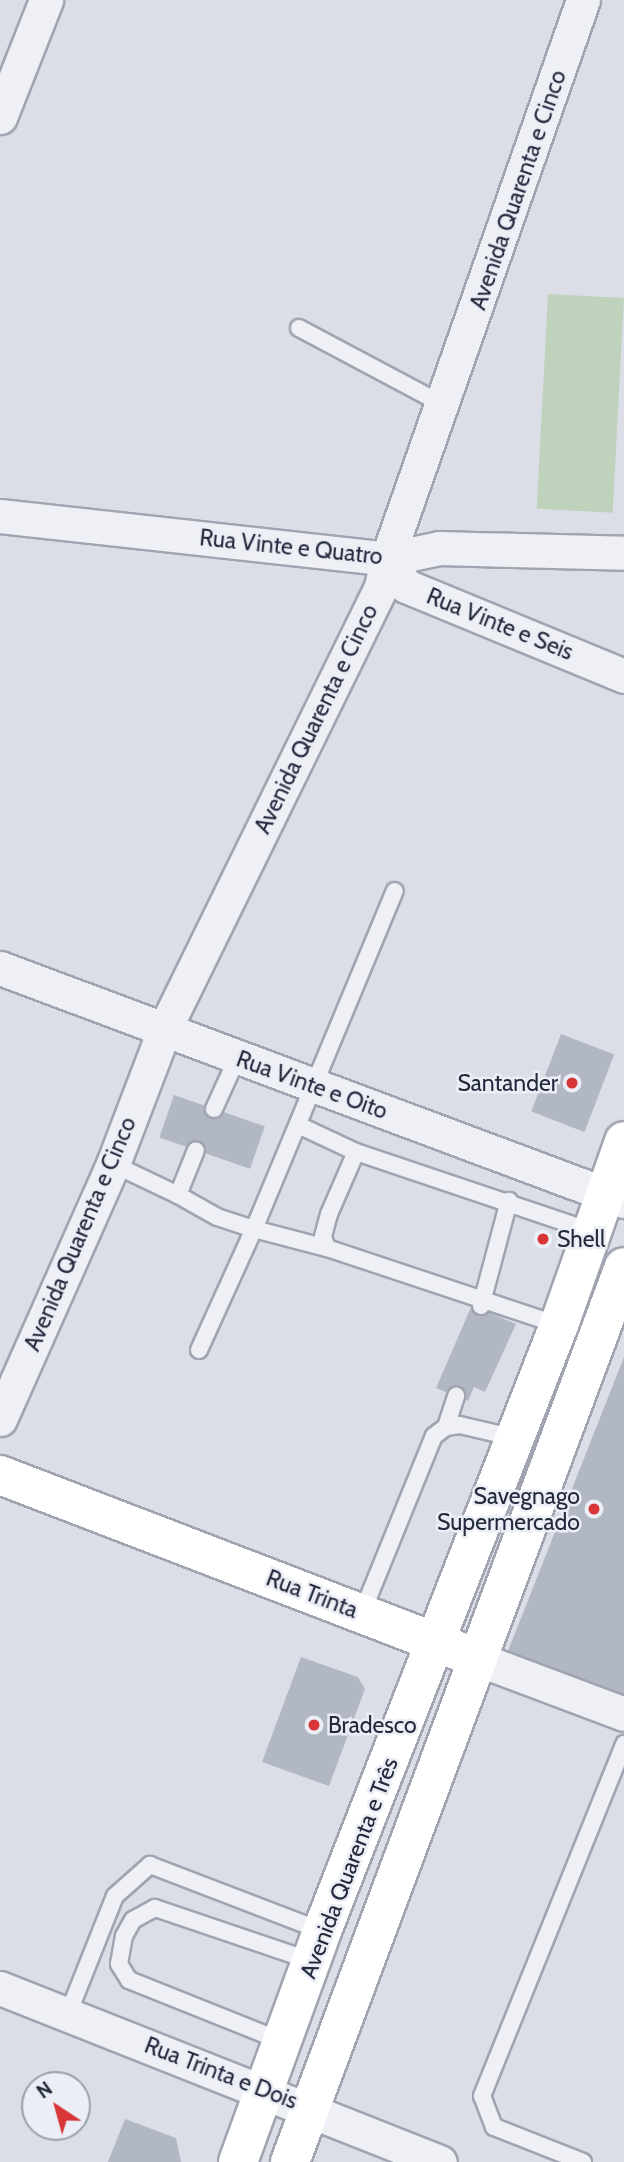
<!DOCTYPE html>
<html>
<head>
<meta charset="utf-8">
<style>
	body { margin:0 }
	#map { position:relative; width:624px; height:2162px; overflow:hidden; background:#dbdee7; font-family:Cabin,sans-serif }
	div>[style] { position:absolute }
	.green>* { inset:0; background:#bed2bc; transform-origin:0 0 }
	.building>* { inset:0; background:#b2b7c4; transform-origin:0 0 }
	.roads { filter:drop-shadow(2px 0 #a0a4b1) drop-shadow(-2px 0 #a0a4b1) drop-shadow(0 2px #a0a4b1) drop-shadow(0 -2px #a0a4b1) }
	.lane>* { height:16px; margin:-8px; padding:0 8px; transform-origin:8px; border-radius:8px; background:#eef0f5 }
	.street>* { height:33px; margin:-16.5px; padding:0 16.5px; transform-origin:16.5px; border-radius:16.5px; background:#eef0f5 }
	.secondary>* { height:38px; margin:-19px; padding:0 19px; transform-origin:19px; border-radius:19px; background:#fff }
	.dots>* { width:19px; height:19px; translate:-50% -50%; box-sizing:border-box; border:4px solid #ebeef5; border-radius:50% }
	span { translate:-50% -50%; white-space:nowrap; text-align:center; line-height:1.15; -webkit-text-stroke:5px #ebeef5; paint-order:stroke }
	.street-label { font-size:23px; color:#242a3e }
	.poi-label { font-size:23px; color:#242a3e }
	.right { translate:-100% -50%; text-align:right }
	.left { translate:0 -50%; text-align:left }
	.north { position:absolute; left:21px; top:2071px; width:70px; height:70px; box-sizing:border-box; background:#ebeef5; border:2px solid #9ba0ac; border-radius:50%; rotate:324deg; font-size:19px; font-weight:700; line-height:28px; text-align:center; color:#242a3e }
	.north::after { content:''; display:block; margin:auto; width:24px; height:32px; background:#d83536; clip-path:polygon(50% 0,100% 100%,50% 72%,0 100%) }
</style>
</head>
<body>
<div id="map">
	<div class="green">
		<i style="left:548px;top:294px;width:76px;height:215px;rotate:3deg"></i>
	</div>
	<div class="building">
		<i style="left:561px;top:1034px;width:57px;height:83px;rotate:21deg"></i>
		<i style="left:174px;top:1095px;width:96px;height:45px;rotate:19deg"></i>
		<i style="clip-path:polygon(472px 1305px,516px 1324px,485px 1392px,474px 1387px,468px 1401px,436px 1388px)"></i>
		<i style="clip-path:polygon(624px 1357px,624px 1701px,506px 1656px)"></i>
		<i style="clip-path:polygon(301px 1657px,358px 1677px,365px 1689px,329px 1786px,262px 1762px)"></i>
		<i style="clip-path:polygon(125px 2119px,176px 2138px,181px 2162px,108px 2162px)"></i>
	</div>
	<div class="roads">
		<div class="lane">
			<i style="left:299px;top:328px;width:164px;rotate:28deg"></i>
			<i style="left:214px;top:1109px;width:56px;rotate:-65.7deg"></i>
			<i style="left:298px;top:1125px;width:64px;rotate:25deg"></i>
			<i style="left:356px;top:1152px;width:248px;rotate:18.6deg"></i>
			<i style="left:356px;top:1152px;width:68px;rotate:113.5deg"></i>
			<i style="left:329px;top:1214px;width:24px;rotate:105deg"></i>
			<i style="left:323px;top:1237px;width:12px;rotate:70deg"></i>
			<i style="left:327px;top:1248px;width:244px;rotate:18.4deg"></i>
			<i style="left:113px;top:1164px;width:72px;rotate:25.5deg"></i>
			<i style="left:178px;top:1195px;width:48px;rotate:-68.2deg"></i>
			<i style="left:178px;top:1195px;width:45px;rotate:29.4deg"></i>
			<i style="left:217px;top:1217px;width:39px;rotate:18deg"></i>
			<i style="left:254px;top:1229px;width:366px;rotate:-67.4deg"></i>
			<i style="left:481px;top:1306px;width:109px;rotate:-75.1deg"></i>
			<i style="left:199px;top:1350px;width:133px;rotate:-65.6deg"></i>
			<i style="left:254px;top:1229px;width:75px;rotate:14.6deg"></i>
			<i style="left:446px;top:1427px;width:33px;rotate:-72deg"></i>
			<i style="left:362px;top:1613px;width:191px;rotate:-67.9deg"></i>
			<i style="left:434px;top:1436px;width:15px;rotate:-37deg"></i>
			<i style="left:446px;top:1427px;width:14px;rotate:-8deg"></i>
			<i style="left:460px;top:1425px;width:57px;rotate:13.1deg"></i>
			<i style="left:68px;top:2014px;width:127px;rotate:-68.3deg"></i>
			<i style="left:115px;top:1896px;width:47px;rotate:-41.5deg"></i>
			<i style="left:150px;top:1865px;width:184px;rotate:21deg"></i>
			<i style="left:284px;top:2042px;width:167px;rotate:-158.2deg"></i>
			<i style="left:129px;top:1980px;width:19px;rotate:-122deg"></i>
			<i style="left:119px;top:1964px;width:28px;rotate:-80deg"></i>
			<i style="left:124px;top:1936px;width:18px;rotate:-61deg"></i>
			<i style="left:133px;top:1920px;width:25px;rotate:-29deg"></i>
			<i style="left:155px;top:1908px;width:166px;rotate:18.7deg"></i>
			<i style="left:583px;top:2162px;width:96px;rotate:-158.5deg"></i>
			<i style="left:494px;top:2127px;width:33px;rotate:-111deg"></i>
			<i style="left:482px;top:2096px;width:380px;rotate:-68deg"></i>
		</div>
		<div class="street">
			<i style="left:0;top:117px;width:126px;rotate:-68.5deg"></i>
			<i style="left:0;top:516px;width:389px;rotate:6.3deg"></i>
			<i style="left:387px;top:559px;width:53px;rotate:-11.9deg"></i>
			<i style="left:439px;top:548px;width:185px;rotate:1.5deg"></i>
			<i style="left:387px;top:559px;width:33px;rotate:55deg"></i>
			<i style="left:406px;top:586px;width:236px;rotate:22.4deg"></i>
			<i style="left:0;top:968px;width:666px;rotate:20.48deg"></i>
			<i style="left:0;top:1419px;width:279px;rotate:-66.1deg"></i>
			<i style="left:113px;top:1164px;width:146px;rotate:-69.1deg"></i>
			<i style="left:165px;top:1028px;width:491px;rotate:-63.9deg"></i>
			<i style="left:381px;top:587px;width:29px;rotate:-78deg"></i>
			<i style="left:387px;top:559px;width:592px;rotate:-70.68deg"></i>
			<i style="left:478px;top:1659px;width:156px;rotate:20.6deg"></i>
			<i style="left:0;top:1988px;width:473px;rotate:21.6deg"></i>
		</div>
		<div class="secondary">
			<i style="left:0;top:1475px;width:492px;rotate:21deg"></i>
			<i style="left:238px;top:2162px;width:246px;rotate:-70deg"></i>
			<i style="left:322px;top:1931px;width:651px;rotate:-68.64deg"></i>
			<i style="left:559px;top:1325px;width:195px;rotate:-70.5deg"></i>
			<i style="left:290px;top:2162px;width:955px;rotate:-69.54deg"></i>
		</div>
	</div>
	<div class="dots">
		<i style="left:572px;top:1083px;background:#d83536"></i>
		<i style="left:543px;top:1239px;background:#d83536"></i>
		<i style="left:594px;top:1509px;background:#d83536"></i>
		<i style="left:314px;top:1725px;background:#d83536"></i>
	</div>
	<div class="street-label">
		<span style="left:518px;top:190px;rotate:-71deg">Avenida Quarenta e Cinco</span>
		<span style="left:291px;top:547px;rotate:6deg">Rua Vinte e Quatro</span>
		<span style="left:500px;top:624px;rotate:22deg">Rua Vinte e Seis</span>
		<span style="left:316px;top:719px;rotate:-64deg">Avenida Quarenta e Cinco</span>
		<span style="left:312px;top:1085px;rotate:20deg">Rua Vinte e Oito</span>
		<span style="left:80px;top:1234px;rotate:-67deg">Avenida Quarenta e Cinco</span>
		<span style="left:312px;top:1594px;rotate:21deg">Rua Trinta</span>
		<span style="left:349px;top:1868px;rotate:-69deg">Avenida Quarenta e Três</span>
		<span style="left:221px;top:2073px;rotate:21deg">Rua Trinta e Dois</span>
	</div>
	<div class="poi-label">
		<span class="right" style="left:558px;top:1083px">Santander</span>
		<span class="left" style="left:557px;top:1239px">Shell</span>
		<span class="right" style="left:580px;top:1509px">Savegnago<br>Supermercado</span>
		<span class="left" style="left:328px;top:1725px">Bradesco</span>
	</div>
	<div class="north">N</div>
</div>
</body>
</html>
